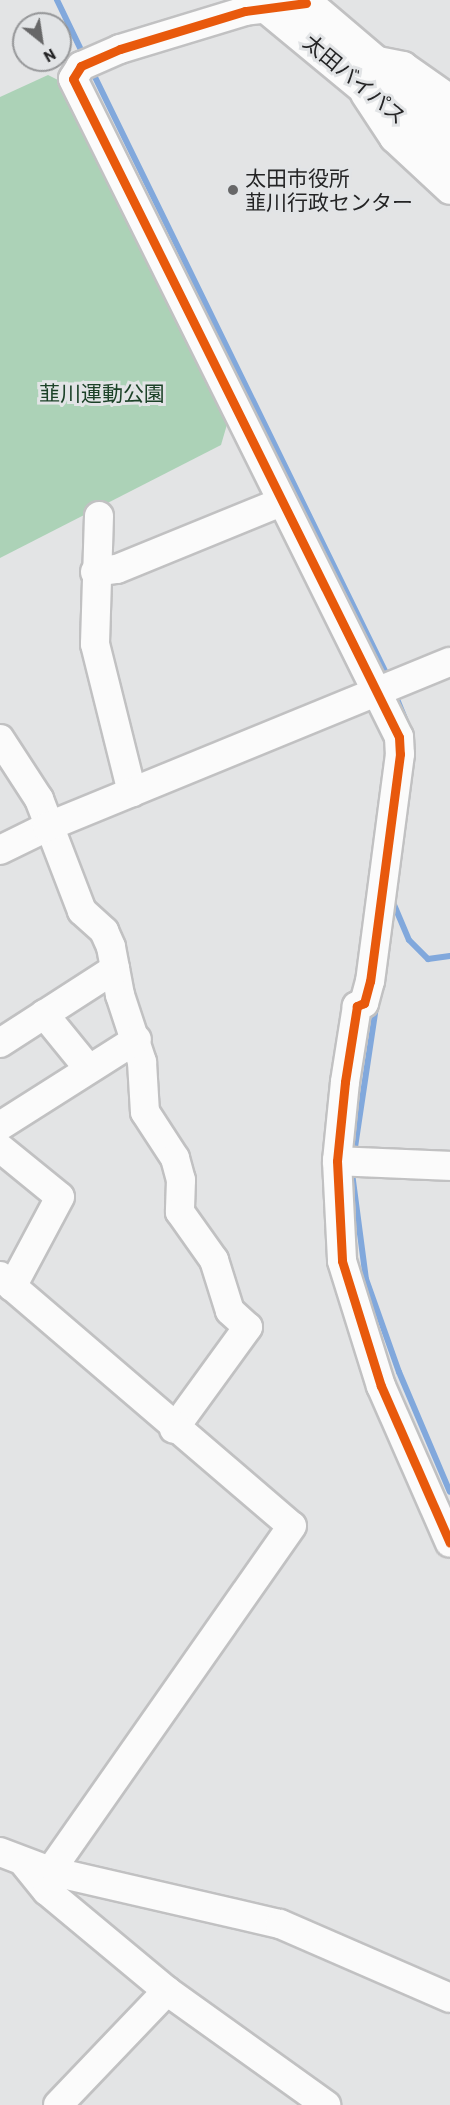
<!DOCTYPE html>
<html>
<head>
<meta charset="utf-8">
<style>
	body { margin:0 }
	#map { position:relative; width:450px; height:2105px; overflow:hidden; background:#e3e4e5; font-family:Barlow,"Noto Sans JP",sans-serif }
	div>[style] { position:absolute }
	.green>* { inset:0; background:#acd2b7 }
	.stream>* { height:6px; margin:-3px; padding:0 3px; transform-origin:3px; border-radius:3px; background:#81a8dc }
	.roads { filter:drop-shadow(2px 0 #c1c1c2) drop-shadow(-2px 0 #c1c1c2) drop-shadow(0 2px #c1c1c2) drop-shadow(0 -2px #c1c1c2) }
	.minor>* { height:28px; margin:-14px; padding:0 14px; transform-origin:14px; border-radius:14px; background:#fbfbfb }
	.highway>* { height:33px; margin:-16.5px; padding:0 16.5px; transform-origin:16.5px; border-radius:16.5px; background:#fbfbfb }
	.cycleway>* { height:9px; margin:-4.5px; padding:0 4.5px; transform-origin:4.5px; border-radius:4.5px; background:#e8590c }
	.dots>* { width:16px; height:16px; translate:-50% -50%; box-sizing:border-box; border:3px solid #e2e4e6; border-radius:50% }
	span { translate:-50% -50%; white-space:nowrap; text-align:center; line-height:1.15; -webkit-text-stroke:6px #e2e4e6; paint-order:stroke }
	.street-label { font-size:21px; color:#242425 }
	.poi-label { font-size:21px; color:#242425 }
	.left { translate:0 -50%; text-align:left }
	.park-label { font-size:21px; color:#1c4228 }
	.north { position:absolute; left:12px; top:12px; width:60px; height:60px; box-sizing:border-box; background:#e2e4e6; border:2px solid #969799; border-radius:50%; rotate:150deg; font-size:16px; font-weight:700; line-height:24px; text-align:center; color:#242425 }
	.north::after { content:''; display:block; margin:auto; width:21px; height:27px; background:#676768; clip-path:polygon(50% 0,100% 100%,50% 72%,0 100%) }
</style>
</head>
<body>
<div id="map">
	<div class="green">
		<i style="clip-path:polygon(48px 75px,60px 81px,228px 421px,221px 445px,0 558px,0 97px)"></i>
	</div>
	<div class="stream">
		<i style="left:57px;top:0;width:62px;rotate:64.3deg"></i>
		<i style="left:92px;top:71px;width:677px;rotate:63.97deg"></i>
		<i style="left:395px;top:694px;width:31px;rotate:68deg"></i>
		<i style="left:392px;top:900px;width:43px;rotate:67deg"></i>
		<i style="left:409px;top:940px;width:27px;rotate:45deg"></i>
		<i style="left:428px;top:959px;width:22px;rotate:-8deg"></i>
		<i style="left:354px;top:1154px;width:149px;rotate:-81.5deg"></i>
		<i style="left:352px;top:1173px;width:107px;rotate:82.5deg"></i>
		<i style="left:366px;top:1279px;width:99px;rotate:70.5deg"></i>
		<i style="left:399px;top:1372px;width:130px;rotate:67deg"></i>
	</div>
	<div class="roads">
		<div class="minor">
			<i style="left:285px;top:6px;width:40px;rotate:172.9deg"></i>
			<i style="left:245px;top:11px;width:131px;rotate:163.1deg"></i>
			<i style="left:120px;top:49px;width:43px;rotate:156.4deg"></i>
			<i style="left:81px;top:66px;width:15px;rotate:122deg"></i>
			<i style="left:73px;top:79px;width:734px;rotate:63.64deg"></i>
			<i style="left:399px;top:737px;width:17px;rotate:87deg"></i>
			<i style="left:400px;top:754px;width:229px;rotate:97.5deg"></i>
			<i style="left:370px;top:981px;width:23px;rotate:105deg"></i>
			<i style="left:364px;top:1003px;width:8px;rotate:157deg"></i>
			<i style="left:357px;top:1006px;width:77px;rotate:99deg"></i>
			<i style="left:345px;top:1082px;width:79px;rotate:95.8deg"></i>
			<i style="left:337px;top:1161px;width:100px;rotate:87.1deg"></i>
			<i style="left:342px;top:1261px;width:131px;rotate:72.7deg"></i>
			<i style="left:381px;top:1386px;width:171px;rotate:66.3deg"></i>
			<i style="left:373px;top:60px;width:31px;rotate:11deg"></i>
			<i style="left:403px;top:66px;width:57px;rotate:35.1deg"></i>
			<i style="left:365px;top:94px;width:53px;rotate:56.6deg"></i>
			<i style="left:394px;top:138px;width:76px;rotate:42.9deg"></i>
			<i style="left:99px;top:516px;width:128px;rotate:91.8deg"></i>
			<i style="left:95px;top:644px;width:153px;rotate:76deg"></i>
			<i style="left:95px;top:572px;width:22px;rotate:-8deg"></i>
			<i style="left:117px;top:569px;width:177px;rotate:-22.2deg"></i>
			<i style="left:0;top:739px;width:72px;rotate:57deg"></i>
			<i style="left:39px;top:799px;width:120px;rotate:69deg"></i>
			<i style="left:82px;top:911px;width:30px;rotate:42deg"></i>
			<i style="left:104px;top:931px;width:17px;rotate:66deg"></i>
			<i style="left:111px;top:947px;width:49px;rotate:79.4deg"></i>
			<i style="left:120px;top:995px;width:71px;rotate:71.8deg"></i>
			<i style="left:142px;top:1062px;width:50px;rotate:86.6deg"></i>
			<i style="left:145px;top:1112px;width:55px;rotate:56.9deg"></i>
			<i style="left:175px;top:1158px;width:23px;rotate:75deg"></i>
			<i style="left:181px;top:1180px;width:32px;rotate:92deg"></i>
			<i style="left:180px;top:1212px;width:59px;rotate:54.7deg"></i>
			<i style="left:214px;top:1260px;width:53px;rotate:72.6deg"></i>
			<i style="left:230px;top:1311px;width:24px;rotate:42deg"></i>
			<i style="left:248px;top:1327px;width:126px;rotate:126deg"></i>
			<i style="left:0;top:850px;width:52px;rotate:-26.1deg"></i>
			<i style="left:47px;top:827px;width:435px;rotate:-22.3deg"></i>
			<i style="left:44px;top:1014px;width:70px;rotate:50.8deg"></i>
			<i style="left:0;top:1043px;width:137px;rotate:-32.8deg"></i>
			<i style="left:0;top:1126px;width:162px;rotate:-32.4deg"></i>
			<i style="left:0;top:1148px;width:77px;rotate:39.2deg"></i>
			<i style="left:60px;top:1197px;width:102px;rotate:118.1deg"></i>
			<i style="left:337px;top:1161px;width:113px;rotate:2.5deg"></i>
			<i style="left:0;top:1276px;width:384px;rotate:40.6deg"></i>
			<i style="left:292px;top:1526px;width:421px;rotate:125deg"></i>
			<i style="left:0;top:1852px;width:53px;rotate:20.8deg"></i>
			<i style="left:50px;top:1871px;width:236px;rotate:13deg"></i>
			<i style="left:280px;top:1924px;width:185px;rotate:23.5deg"></i>
			<i style="left:24px;top:1863px;width:36px;rotate:51deg"></i>
			<i style="left:47px;top:1891px;width:156px;rotate:39.8deg"></i>
			<i style="left:167px;top:1991px;width:196px;rotate:35.6deg"></i>
			<i style="left:58px;top:2105px;width:158px;rotate:-46.3deg"></i>
		</div>
		<div class="highway">
			<i style="left:259px;top:0;width:248px;rotate:39.6deg"></i>
			<i style="left:302px;top:0;width:194px;rotate:40.4deg"></i>
		</div>
	</div>
	<div class="cycleway">
		<i style="left:306px;top:3px;width:62px;rotate:172.5deg"></i>
		<i style="left:245px;top:11px;width:131px;rotate:163.1deg"></i>
		<i style="left:120px;top:49px;width:43px;rotate:156.4deg"></i>
		<i style="left:81px;top:66px;width:15px;rotate:122deg"></i>
		<i style="left:73px;top:79px;width:734px;rotate:63.64deg"></i>
		<i style="left:399px;top:737px;width:17px;rotate:87deg"></i>
		<i style="left:400px;top:754px;width:229px;rotate:97.5deg"></i>
		<i style="left:370px;top:981px;width:23px;rotate:105deg"></i>
		<i style="left:364px;top:1003px;width:8px;rotate:157deg"></i>
		<i style="left:357px;top:1006px;width:77px;rotate:99deg"></i>
		<i style="left:345px;top:1082px;width:79px;rotate:95.8deg"></i>
		<i style="left:337px;top:1161px;width:100px;rotate:87.1deg"></i>
		<i style="left:342px;top:1261px;width:131px;rotate:72.7deg"></i>
		<i style="left:381px;top:1386px;width:171px;rotate:66.3deg"></i>
	</div>
	<div class="dots">
		<i style="left:233px;top:190px;background:#676768"></i>
	</div>
	<div class="street-label">
		<span style="left:355px;top:79px;rotate:40deg">太田バイパス</span>
	</div>
	<div class="poi-label">
		<span class="left" style="left:245px;top:190px">太田市役所<br>韮川行政センター</span>
	</div>
	<div class="park-label">
		<span style="left:102px;top:393px">韮川運動公園</span>
	</div>
	<div class="north">N</div>
</div>
</body>
</html>
